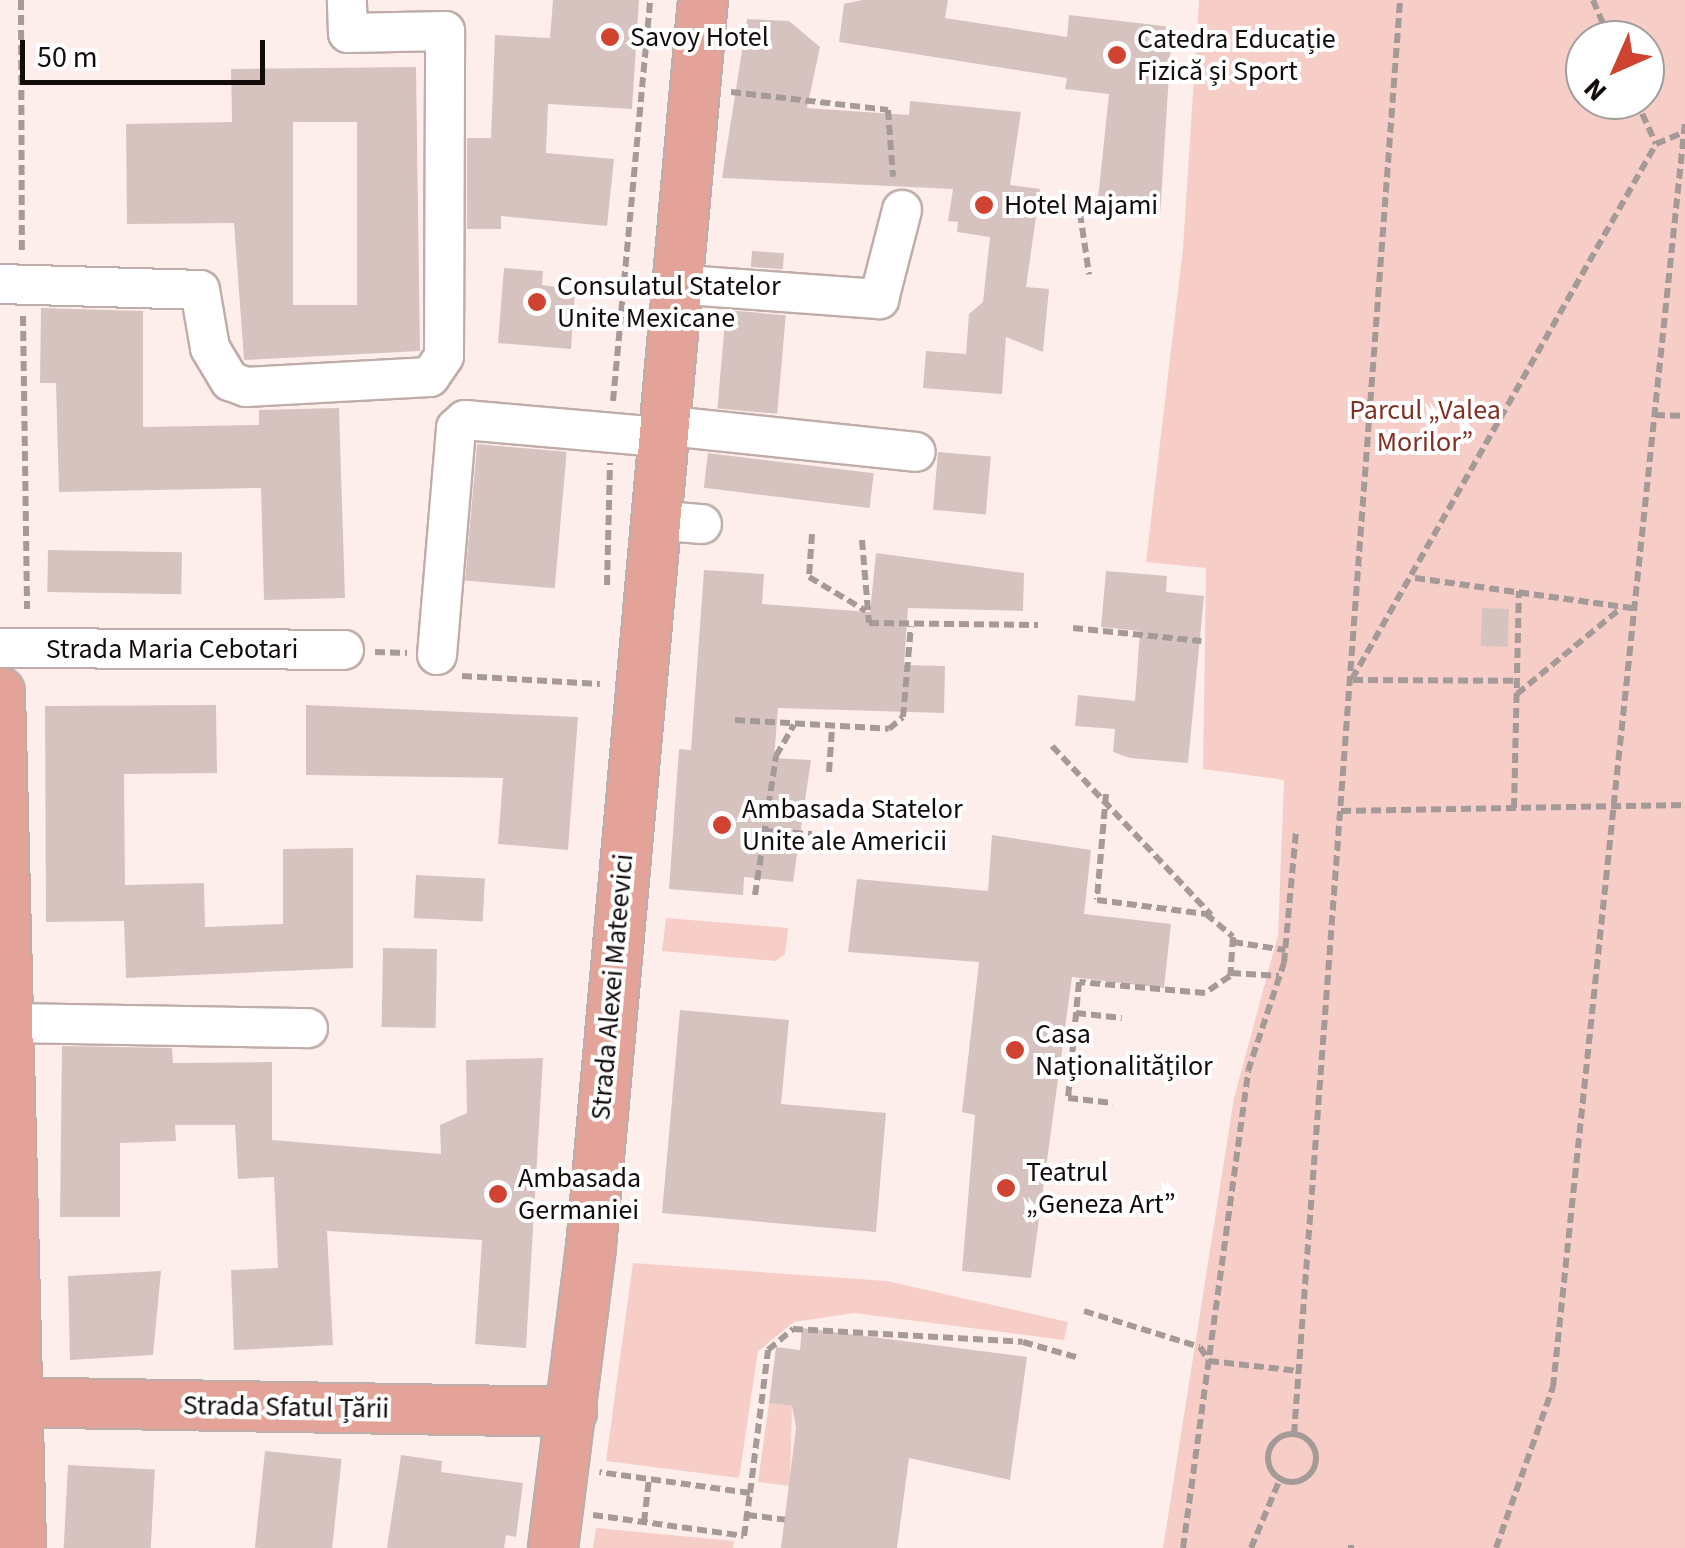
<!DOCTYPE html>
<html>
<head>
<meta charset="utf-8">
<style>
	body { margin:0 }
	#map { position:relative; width:1685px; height:1548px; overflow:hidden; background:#feeeeb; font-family:"Source Sans 3",sans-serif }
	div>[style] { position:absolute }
	.green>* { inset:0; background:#f6cec7 }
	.building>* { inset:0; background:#d6c3bf; transform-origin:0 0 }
	.path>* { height:6px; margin-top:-3px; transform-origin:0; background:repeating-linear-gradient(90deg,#a69a98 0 10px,transparent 0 15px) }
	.path>.ring { margin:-3px; padding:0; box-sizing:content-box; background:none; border:6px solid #a69a98; border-radius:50% }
	.roads { filter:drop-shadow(2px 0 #bfada9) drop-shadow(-2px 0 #bfada9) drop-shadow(0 2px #bfada9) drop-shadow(0 -2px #bfada9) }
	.minor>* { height:38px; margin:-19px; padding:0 19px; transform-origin:19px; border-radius:19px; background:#fff }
	.major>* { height:48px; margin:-24px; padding:0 24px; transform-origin:24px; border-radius:24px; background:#e4a398 }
	.dots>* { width:28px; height:28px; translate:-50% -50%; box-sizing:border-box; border:5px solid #fff; border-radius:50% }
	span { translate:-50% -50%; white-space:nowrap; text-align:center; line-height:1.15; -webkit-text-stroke:8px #fff; paint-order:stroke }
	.poi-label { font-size:28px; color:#120c0b }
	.left { translate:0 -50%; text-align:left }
	.park-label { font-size:28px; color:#803024 }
	.street-label { font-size:28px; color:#120c0b }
	.north { position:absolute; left:1565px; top:20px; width:100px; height:100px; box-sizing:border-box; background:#fff; border:2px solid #a09e9d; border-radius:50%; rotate:225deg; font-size:28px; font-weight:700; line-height:40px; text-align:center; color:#120c0b }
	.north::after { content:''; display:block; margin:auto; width:35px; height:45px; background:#cf4330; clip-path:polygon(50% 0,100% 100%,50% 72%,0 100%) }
	.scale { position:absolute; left:20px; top:40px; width:245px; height:45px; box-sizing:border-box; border:5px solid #120c0b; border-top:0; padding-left:12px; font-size:30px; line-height:35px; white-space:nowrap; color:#120c0b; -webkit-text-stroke:8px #fff; paint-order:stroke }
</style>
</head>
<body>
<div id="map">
	<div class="green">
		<i style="clip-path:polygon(evenodd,1199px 0,1685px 0,1685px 1548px,1163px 1548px,1234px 1098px,1278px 935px,1284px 780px,1203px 769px,1206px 568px,1146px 562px,1183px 248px,1199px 0,1585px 40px,1645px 40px,1645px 100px,1585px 100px,1585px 40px)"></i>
		<i style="clip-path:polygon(666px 918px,788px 928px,785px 954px,776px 961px,662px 951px)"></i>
		<i style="clip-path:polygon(633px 1263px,887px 1281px,1068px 1322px,1064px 1340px,854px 1313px,794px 1322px,758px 1351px,739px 1478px,606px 1461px)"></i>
		<i style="clip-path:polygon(769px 1403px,792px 1406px,790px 1486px,758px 1482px)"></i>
		<i style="clip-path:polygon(596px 1528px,734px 1541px,733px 1548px,593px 1548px)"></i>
	</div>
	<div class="building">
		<i style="clip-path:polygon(553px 0,639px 0,632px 109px,548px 104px,546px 153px,614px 159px,607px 226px,501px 216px,501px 229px,467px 229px,467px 138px,491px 138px,495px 35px,550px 38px)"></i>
		<i style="clip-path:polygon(862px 0,948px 0,945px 18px,1067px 37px,1069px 15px,1172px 27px,1160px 216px,1097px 208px,1109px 94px,1065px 89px,1067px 78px,839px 42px,844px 4px)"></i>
		<i style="clip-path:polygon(747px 19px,789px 21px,820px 47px,807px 108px,909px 115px,910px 101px,1021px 112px,1010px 185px,1040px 189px,1026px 287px,1049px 289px,1043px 352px,1006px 337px,1002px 394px,923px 388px,926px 351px,966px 354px,969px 314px,983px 302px,990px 237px,957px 232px,958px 222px,948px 221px,953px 189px,722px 178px)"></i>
		<i style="clip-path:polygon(evenodd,416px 67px,420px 351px,244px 360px,234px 223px,127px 224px,126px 124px,232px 122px,231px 69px,416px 67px,293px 122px,357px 122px,357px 305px,293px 305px,293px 122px)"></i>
		<i style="left:752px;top:251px;width:32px;height:16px;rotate:4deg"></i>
		<i style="clip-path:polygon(504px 268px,543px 271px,542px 285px,575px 290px,571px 349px,498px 343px)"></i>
		<i style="clip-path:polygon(41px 308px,143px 311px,143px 427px,259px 425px,259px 410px,339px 408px,345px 598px,264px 600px,261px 488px,59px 492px,56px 383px,40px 383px)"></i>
		<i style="left:726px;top:310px;width:60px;height:99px;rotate:5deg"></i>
		<i style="left:477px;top:444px;width:90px;height:137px;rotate:5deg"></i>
		<i style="left:938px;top:452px;width:53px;height:58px;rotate:5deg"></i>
		<i style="left:708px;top:453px;width:167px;height:35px;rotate:7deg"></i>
		<i style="left:48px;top:550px;width:134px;height:42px;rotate:1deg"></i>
		<i style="clip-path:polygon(876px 553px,1024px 573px,1023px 611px,908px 608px,904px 665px,945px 666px,944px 713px,778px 708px,774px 758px,811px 760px,793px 882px,744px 877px,743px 895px,669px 889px,679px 749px,691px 750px,704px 570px,764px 574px,762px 604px,870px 612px)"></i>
		<i style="clip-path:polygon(1106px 571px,1167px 576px,1166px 592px,1204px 596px,1188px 763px,1130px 758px,1113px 752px,1115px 729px,1075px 726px,1078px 695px,1135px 701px,1140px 631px,1101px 627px)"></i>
		<i style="left:1482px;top:608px;width:27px;height:38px;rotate:2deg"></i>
		<i style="clip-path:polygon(216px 705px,217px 773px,124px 774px,125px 885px,204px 883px,205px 927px,283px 924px,283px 849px,353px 848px,353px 968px,126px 978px,124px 921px,46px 922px,45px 706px)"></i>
		<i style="clip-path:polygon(306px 705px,578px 717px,568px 850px,498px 844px,503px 778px,306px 775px)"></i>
		<i style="clip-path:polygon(992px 835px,1091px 850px,1084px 914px,1171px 924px,1164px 988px,1072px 977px,1031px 1278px,962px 1271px,975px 1115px,962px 1112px,979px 962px,848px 952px,857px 879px,988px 891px)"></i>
		<i style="left:416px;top:875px;width:69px;height:43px;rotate:3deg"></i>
		<i style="left:383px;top:948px;width:54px;height:79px;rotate:1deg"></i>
		<i style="clip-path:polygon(680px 1010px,789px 1020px,781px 1104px,886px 1113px,876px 1232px,662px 1213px)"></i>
		<i style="clip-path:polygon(62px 1046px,172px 1048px,173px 1063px,272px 1062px,272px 1140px,441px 1154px,440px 1125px,467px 1113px,466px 1060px,543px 1058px,526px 1348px,475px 1344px,482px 1240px,327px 1231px,333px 1345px,234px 1350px,231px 1270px,278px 1268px,274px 1177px,238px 1179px,235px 1125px,175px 1125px,176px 1141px,120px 1143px,120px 1217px,60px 1217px)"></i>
		<i style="clip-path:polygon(161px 1271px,153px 1355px,70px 1360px,68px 1276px)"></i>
		<i style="clip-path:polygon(802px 1328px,1027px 1357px,1010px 1480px,909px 1458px,897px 1548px,781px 1548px,796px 1428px,792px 1406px,769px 1403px,776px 1347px,800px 1350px)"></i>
		<i style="left:265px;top:1451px;width:77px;height:97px;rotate:6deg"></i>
		<i style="clip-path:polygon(401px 1455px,442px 1461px,441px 1472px,523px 1483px,516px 1537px,506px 1535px,504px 1548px,387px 1548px)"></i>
		<i style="left:68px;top:1465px;width:87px;height:83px;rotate:3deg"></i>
	</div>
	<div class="path">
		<i style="left:21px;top:0;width:254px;rotate:89.8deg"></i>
		<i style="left:1593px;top:0;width:43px;rotate:67deg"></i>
		<i style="left:731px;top:92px;width:158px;rotate:6.5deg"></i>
		<i style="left:888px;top:110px;width:67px;rotate:85.7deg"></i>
		<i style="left:1636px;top:100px;width:48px;rotate:65.6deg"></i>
		<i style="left:1080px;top:213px;width:62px;rotate:81.6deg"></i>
		<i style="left:23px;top:316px;width:293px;rotate:89.2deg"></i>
		<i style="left:613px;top:401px;width:403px;rotate:-84.7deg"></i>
		<i style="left:1655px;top:415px;width:30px;rotate:2deg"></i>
		<i style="left:812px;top:534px;width:43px;rotate:94deg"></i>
		<i style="left:809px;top:577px;width:66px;rotate:30.8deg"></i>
		<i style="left:862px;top:540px;width:83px;rotate:85.2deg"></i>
		<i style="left:869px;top:623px;width:169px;rotate:0.7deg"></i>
		<i style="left:1415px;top:578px;width:224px;rotate:7.9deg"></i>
		<i style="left:607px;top:585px;width:122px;rotate:-88.6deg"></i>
		<i style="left:1073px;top:628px;width:129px;rotate:5.8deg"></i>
		<i style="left:375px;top:652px;width:32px;rotate:2deg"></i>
		<i style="left:462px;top:676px;width:138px;rotate:3.3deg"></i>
		<i style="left:1352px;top:679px;width:615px;rotate:-60.39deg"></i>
		<i style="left:1656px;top:144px;width:30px;rotate:-23deg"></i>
		<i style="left:1353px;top:680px;width:164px;rotate:0.3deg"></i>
		<i style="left:1517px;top:694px;width:135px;rotate:-39.6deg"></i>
		<i style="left:735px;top:720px;width:154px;rotate:3.3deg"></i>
		<i style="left:889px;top:729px;width:18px;rotate:-41deg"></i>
		<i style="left:903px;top:717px;width:91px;rotate:-85deg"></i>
		<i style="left:1052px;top:746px;width:232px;rotate:46.7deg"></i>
		<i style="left:829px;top:772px;width:44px;rotate:-86.1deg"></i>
		<i style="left:1106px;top:794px;width:106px;rotate:94.9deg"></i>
		<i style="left:1097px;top:900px;width:110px;rotate:7.3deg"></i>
		<i style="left:1206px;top:914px;width:35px;rotate:40deg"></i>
		<i style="left:1233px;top:937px;width:39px;rotate:94deg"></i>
		<i style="left:1230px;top:976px;width:30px;rotate:146deg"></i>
		<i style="left:1205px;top:993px;width:126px;rotate:-175deg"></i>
		<i style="left:1079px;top:982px;width:117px;rotate:95.4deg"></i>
		<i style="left:1068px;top:1098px;width:45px;rotate:6.3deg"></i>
		<i style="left:1514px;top:808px;width:217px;rotate:-88.7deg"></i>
		<i style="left:1341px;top:811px;width:344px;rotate:-1deg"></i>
		<i style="left:763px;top:831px;width:49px;rotate:3.5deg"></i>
		<i style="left:755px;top:895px;width:141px;rotate:-81.4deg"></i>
		<i style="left:776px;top:756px;width:36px;rotate:-60deg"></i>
		<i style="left:1233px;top:942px;width:53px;rotate:8.7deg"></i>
		<i style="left:1231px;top:973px;width:48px;rotate:3.6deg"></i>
		<i style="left:1076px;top:1013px;width:46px;rotate:6.2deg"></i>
		<i style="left:1084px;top:1311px;width:121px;rotate:17.2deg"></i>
		<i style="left:1200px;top:1347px;width:17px;rotate:57deg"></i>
		<i style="left:1209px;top:1361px;width:90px;rotate:6.4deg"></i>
		<i style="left:1294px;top:1434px;width:1438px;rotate:-85.77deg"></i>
		<i class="ring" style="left:1268px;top:1434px;width:42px;height:42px"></i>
		<i style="left:750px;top:1493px;width:144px;rotate:-82.8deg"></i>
		<i style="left:768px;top:1350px;width:33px;rotate:-40deg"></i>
		<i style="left:793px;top:1329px;width:230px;rotate:3.2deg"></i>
		<i style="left:1023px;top:1342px;width:58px;rotate:15.9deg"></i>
		<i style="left:593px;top:1515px;width:152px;rotate:7.9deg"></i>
		<i style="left:744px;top:1536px;width:43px;rotate:-82.1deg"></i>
		<i style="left:750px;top:1493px;width:152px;rotate:-172.1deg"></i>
		<i style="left:747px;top:1515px;width:38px;rotate:7deg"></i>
		<i style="left:644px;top:1522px;width:43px;rotate:-83.4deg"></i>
		<i style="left:1183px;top:1548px;width:481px;rotate:-82.2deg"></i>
		<i style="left:1248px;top:1071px;width:114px;rotate:-71.6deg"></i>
		<i style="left:1284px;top:963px;width:132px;rotate:-84.8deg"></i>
		<i style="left:1251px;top:1548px;width:75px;rotate:-67.2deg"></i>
		<i style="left:1351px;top:1548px;width:3px;rotate:-90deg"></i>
		<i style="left:1496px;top:1548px;width:171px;rotate:-70.5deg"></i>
		<i style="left:1553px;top:1387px;width:1272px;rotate:-84.04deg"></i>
	</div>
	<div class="roads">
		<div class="minor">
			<i style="left:0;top:284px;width:200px;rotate:1.7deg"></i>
			<i style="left:200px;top:290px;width:59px;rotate:80.2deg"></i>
			<i style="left:210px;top:348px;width:39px;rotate:59deg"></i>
			<i style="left:230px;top:381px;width:17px;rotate:21deg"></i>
			<i style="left:246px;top:387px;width:184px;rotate:-3.1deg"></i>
			<i style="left:430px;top:377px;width:25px;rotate:-56deg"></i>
			<i style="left:444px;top:356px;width:325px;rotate:-89.8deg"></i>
			<i style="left:445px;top:31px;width:97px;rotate:178.8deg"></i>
			<i style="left:348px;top:33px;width:33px;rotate:-92deg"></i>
			<i style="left:673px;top:284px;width:207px;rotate:4.2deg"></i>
			<i style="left:879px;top:299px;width:92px;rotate:-75.5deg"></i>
			<i style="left:660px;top:425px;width:257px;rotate:6deg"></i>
			<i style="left:653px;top:520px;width:49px;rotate:4.7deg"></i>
			<i style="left:0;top:648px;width:344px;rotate:0.3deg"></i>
			<i style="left:437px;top:655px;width:228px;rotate:-85.2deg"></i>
			<i style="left:456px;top:428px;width:12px;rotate:-42deg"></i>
			<i style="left:465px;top:420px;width:195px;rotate:5deg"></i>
			<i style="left:9px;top:1023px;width:299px;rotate:1deg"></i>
		</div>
		<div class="major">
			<i style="left:0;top:692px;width:856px;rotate:88.59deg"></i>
			<i style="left:0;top:1402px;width:572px;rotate:1deg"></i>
			<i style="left:553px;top:1548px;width:303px;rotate:-82.8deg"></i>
			<i style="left:591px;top:1247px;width:1252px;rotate:-84.87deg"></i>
		</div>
	</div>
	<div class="dots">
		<i style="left:610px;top:37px;background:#cf4330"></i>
		<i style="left:1117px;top:55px;background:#cf4330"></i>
		<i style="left:984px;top:205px;background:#cf4330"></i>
		<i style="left:537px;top:302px;background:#cf4330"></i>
		<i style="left:722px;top:825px;background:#cf4330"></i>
		<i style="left:1015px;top:1050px;background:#cf4330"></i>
		<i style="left:1006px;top:1188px;background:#cf4330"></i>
		<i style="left:498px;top:1194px;background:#cf4330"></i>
	</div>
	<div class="poi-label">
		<span class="left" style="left:630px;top:37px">Savoy Hotel</span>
		<span class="left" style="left:1137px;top:55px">Catedra Educație<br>Fizică și Sport</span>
		<span class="left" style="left:1004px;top:205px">Hotel Majami</span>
		<span class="left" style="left:557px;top:302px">Consulatul Statelor<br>Unite Mexicane</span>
		<span class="left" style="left:742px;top:825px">Ambasada Statelor<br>Unite ale Americii</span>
		<span class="left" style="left:1035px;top:1050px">Casa<br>Naționalităților</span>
		<span class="left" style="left:1026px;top:1188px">Teatrul<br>„Geneza Art”</span>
		<span class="left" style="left:518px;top:1194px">Ambasada<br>Germaniei</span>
	</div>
	<div class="park-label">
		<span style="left:1425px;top:426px">Parcul „Valea<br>Morilor”</span>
	</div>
	<div class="street-label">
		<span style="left:172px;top:649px">Strada Maria Cebotari</span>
		<span style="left:612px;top:987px;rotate:-85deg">Strada Alexei Mateevici</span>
		<span style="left:286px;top:1407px;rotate:1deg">Strada Sfatul Țării</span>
	</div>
	<div class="north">N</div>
	<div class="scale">50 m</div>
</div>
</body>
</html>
